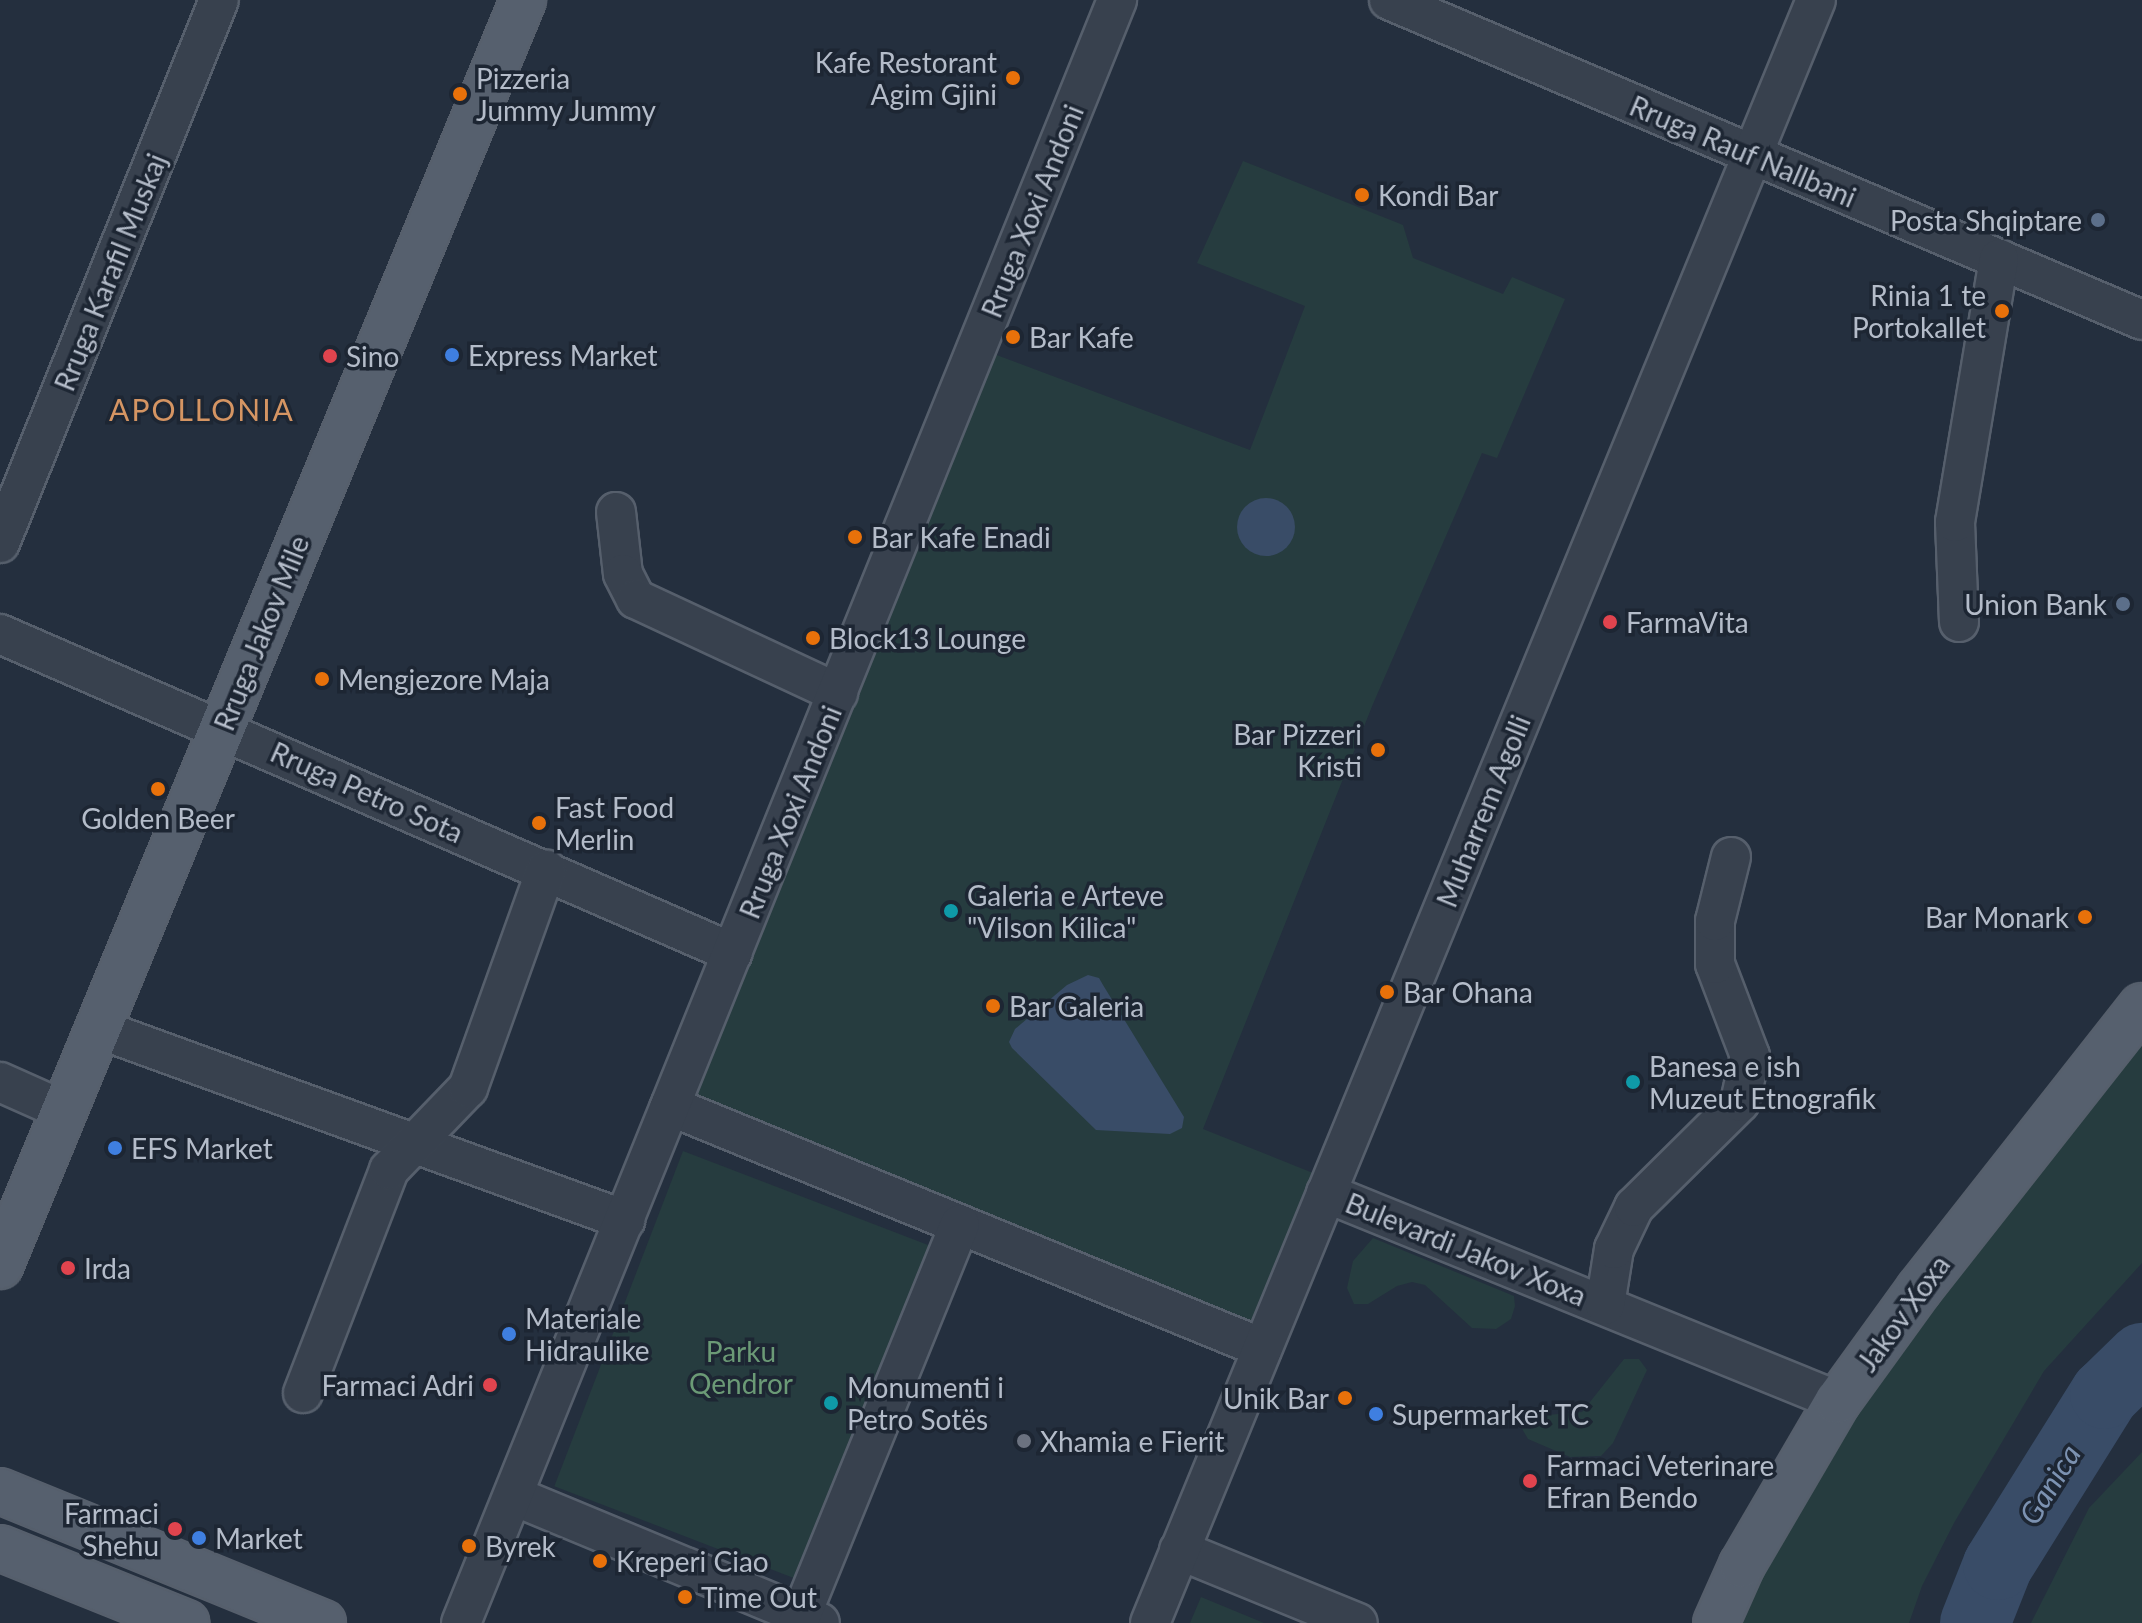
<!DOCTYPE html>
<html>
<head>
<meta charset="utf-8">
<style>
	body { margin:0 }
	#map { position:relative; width:2142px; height:1623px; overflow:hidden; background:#242f3e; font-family:Lato,sans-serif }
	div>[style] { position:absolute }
	.green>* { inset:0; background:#263c3f; transform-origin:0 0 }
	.water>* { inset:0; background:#394c67 }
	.round { border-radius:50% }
	.river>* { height:70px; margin:-35px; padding:0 35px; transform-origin:35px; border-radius:35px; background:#394c67 }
	.roads { filter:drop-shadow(2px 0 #565f6c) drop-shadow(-2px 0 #565f6c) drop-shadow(0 2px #565f6c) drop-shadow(0 -2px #565f6c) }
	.minor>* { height:38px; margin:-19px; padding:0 19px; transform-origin:19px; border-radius:19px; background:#38414e }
	.major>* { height:44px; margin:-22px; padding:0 22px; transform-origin:22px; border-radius:22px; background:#56606e }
	.dots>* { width:22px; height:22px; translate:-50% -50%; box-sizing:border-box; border:4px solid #1d2633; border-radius:50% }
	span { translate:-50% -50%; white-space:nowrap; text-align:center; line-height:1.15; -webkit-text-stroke:7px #1d2633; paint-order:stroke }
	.poi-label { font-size:28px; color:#b4bcc9 }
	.right { translate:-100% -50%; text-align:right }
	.left { translate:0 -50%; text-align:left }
	.street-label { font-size:28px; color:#b4bcc9 }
	.park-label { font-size:28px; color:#6b9a76 }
	.neighbourhood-label { font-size:30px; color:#d59563; letter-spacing:2px }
	.water-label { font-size:30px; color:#7c92b1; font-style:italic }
</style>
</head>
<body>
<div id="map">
	<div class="green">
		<i style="clip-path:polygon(1243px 161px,1403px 225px,1413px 258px,1503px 294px,1512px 277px,1565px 299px,1497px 458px,1482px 453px,1373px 704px,1203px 1129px,1323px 1177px,1251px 1355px,684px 1122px,994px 354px,1250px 450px,1305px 306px,1197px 263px)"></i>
		<i style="clip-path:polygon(2128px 1037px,2142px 1042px,2142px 1263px,2044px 1371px,1954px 1523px,1922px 1586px,1909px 1623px,1728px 1623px,1843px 1411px)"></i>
		<i style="left:683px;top:1151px;width:266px;height:359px;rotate:21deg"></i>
		<i style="clip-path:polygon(1373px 1238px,1514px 1296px,1515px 1306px,1511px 1319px,1496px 1329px,1472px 1328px,1425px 1285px,1412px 1282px,1397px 1286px,1368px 1304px,1354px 1304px,1347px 1288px,1353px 1261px)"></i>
		<i style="clip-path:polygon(1624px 1359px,1639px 1359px,1647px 1370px,1613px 1443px,1601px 1456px,1570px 1457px,1528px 1439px,1521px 1427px,1524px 1417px,1582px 1412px)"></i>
		<i style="clip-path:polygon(2142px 1452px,2142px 1623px,2031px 1623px,2089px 1508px)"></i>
		<i style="clip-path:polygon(1201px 1597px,1264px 1623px,1190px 1623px)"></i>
	</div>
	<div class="water">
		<i class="round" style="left:1237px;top:498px;width:58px;height:58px"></i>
		<i style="clip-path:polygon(1088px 975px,1099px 978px,1103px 985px,1184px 1117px,1182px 1128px,1170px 1134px,1096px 1130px,1012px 1048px,1009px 1042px,1015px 1029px,1067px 985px)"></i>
	</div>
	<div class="river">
		<i style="left:1975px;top:1623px;width:62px;rotate:-68.4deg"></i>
		<i style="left:1998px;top:1565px;width:202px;rotate:-58deg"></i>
		<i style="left:2105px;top:1394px;width:52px;rotate:-44.2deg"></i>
	</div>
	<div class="roads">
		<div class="minor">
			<i style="left:1389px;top:0;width:818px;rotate:23.02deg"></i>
			<i style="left:616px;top:512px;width:62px;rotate:83.6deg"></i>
			<i style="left:623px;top:574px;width:28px;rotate:63deg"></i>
			<i style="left:636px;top:599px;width:223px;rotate:25deg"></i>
			<i style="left:0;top:543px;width:585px;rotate:-68.04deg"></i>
			<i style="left:1959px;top:622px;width:100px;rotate:-92.3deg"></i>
			<i style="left:1955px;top:522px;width:267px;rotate:-80.5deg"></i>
			<i style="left:0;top:634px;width:799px;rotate:23.52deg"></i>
			<i style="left:99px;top:1029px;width:560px;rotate:19.96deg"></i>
			<i style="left:0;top:1082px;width:71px;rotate:24deg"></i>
			<i style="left:670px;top:1106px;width:640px;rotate:22.23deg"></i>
			<i style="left:1326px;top:1193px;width:553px;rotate:22.11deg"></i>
			<i style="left:1605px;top:1305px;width:57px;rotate:-80.9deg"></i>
			<i style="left:1614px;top:1249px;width:47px;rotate:-64.5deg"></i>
			<i style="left:1634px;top:1207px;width:149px;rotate:-44.7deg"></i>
			<i style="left:1740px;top:1102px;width:47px;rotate:-77.7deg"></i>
			<i style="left:1750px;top:1056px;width:98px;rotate:-110.8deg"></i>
			<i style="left:1715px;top:964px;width:43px;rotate:-90deg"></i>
			<i style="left:1715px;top:921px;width:66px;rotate:-76deg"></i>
			<i style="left:303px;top:1393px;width:239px;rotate:-68.9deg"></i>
			<i style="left:389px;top:1170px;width:114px;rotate:-46.1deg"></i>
			<i style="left:468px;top:1088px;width:232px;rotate:-70.3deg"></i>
			<i style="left:514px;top:1496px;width:331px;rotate:22.5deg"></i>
			<i style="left:1179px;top:1550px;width:193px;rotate:22.2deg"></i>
			<i style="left:461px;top:1623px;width:1751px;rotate:-67.99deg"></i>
			<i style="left:798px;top:1623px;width:430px;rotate:-67.9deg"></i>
			<i style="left:1150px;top:1623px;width:1754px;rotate:-67.69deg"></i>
		</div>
		<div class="major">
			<i style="left:0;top:1266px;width:1370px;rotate:-67.55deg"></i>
			<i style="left:0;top:1491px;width:349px;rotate:22.2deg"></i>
			<i style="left:0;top:1548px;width:201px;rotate:21.9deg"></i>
			<i style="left:1716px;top:1623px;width:64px;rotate:-65.9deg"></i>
			<i style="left:1742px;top:1565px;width:190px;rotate:-59.7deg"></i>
			<i style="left:1838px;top:1401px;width:138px;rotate:-54.1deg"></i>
			<i style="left:1919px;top:1289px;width:360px;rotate:-51.8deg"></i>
		</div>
	</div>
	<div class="dots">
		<i style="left:1013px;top:78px;background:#e8710a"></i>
		<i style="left:460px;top:94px;background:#e8710a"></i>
		<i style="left:1362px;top:195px;background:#e8710a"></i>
		<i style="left:2098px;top:220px;background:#5c6f8a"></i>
		<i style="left:2002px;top:311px;background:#e8710a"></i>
		<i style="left:1013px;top:337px;background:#e8710a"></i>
		<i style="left:452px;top:355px;background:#3f7fe0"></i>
		<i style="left:330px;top:356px;background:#e0444e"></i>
		<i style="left:855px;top:537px;background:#e8710a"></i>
		<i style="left:2123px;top:604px;background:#5c6f8a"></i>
		<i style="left:1610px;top:622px;background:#e0444e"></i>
		<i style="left:813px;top:638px;background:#e8710a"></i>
		<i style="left:322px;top:679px;background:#e8710a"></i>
		<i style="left:1378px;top:750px;background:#e8710a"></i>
		<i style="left:158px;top:789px;background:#e8710a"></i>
		<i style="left:539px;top:823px;background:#e8710a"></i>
		<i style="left:951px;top:911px;background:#0f9aa8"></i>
		<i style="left:2085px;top:917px;background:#e8710a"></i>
		<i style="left:1387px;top:992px;background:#e8710a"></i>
		<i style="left:993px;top:1006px;background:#e8710a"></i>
		<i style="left:1633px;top:1082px;background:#0f9aa8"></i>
		<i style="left:115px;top:1148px;background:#3f7fe0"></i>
		<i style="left:68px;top:1268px;background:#e0444e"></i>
		<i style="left:509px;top:1334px;background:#3f7fe0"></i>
		<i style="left:490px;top:1385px;background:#e0444e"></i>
		<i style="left:1345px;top:1398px;background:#e8710a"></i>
		<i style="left:831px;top:1403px;background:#0f9aa8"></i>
		<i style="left:1376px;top:1414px;background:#3f7fe0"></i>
		<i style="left:1024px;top:1441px;background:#6b7280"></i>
		<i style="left:1530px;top:1481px;background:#e0444e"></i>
		<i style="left:175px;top:1529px;background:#e0444e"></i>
		<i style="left:199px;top:1538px;background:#3f7fe0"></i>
		<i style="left:469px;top:1546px;background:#e8710a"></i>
		<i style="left:600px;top:1561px;background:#e8710a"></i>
		<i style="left:685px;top:1597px;background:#e8710a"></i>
	</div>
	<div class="poi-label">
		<span class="right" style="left:997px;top:78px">Kafe Restorant<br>Agim Gjini</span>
		<span class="left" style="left:476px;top:94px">Pizzeria<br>Jummy Jummy</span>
		<span class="left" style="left:1378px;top:195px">Kondi Bar</span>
		<span class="right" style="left:2082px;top:220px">Posta Shqiptare</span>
		<span class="right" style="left:1986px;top:311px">Rinia 1 te<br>Portokallet</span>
		<span class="left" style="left:1029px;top:337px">Bar Kafe</span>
		<span class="left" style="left:468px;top:355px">Express Market</span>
		<span class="left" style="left:346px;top:356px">Sino</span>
		<span class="left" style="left:871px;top:537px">Bar Kafe Enadi</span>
		<span class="right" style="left:2107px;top:604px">Union Bank</span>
		<span class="left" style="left:1626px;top:622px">FarmaVita</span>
		<span class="left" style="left:829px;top:638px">Block13 Lounge</span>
		<span class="left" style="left:338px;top:679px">Mengjezore Maja</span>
		<span class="right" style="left:1362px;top:750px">Bar Pizzeri<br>Kristi</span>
		<span class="left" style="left:555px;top:823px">Fast Food<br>Merlin</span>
		<span style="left:158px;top:818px">Golden Beer</span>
		<span class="left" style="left:967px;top:911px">Galeria e Arteve<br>"Vilson Kilica"</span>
		<span class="right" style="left:2069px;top:917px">Bar Monark</span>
		<span class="left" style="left:1403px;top:992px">Bar Ohana</span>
		<span class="left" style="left:1009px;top:1006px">Bar Galeria</span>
		<span class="left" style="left:1649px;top:1082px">Banesa e ish<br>Muzeut Etnografik</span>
		<span class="left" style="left:131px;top:1148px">EFS Market</span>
		<span class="left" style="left:84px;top:1268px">Irda</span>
		<span class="left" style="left:525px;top:1334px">Materiale<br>Hidraulike</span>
		<span class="right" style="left:474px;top:1385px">Farmaci Adri</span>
		<span class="left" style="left:847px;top:1403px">Monumenti i<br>Petro Sotës</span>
		<span class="right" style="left:1329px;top:1398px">Unik Bar</span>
		<span class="left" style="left:1392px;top:1414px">Supermarket TC</span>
		<span class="left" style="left:1040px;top:1441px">Xhamia e Fierit</span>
		<span class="left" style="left:1546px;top:1481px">Farmaci Veterinare<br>Efran Bendo</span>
		<span class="right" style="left:159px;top:1529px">Farmaci<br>Shehu</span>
		<span class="left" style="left:215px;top:1538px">Market</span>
		<span class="left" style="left:485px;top:1546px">Byrek</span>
		<span class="left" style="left:616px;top:1561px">Kreperi Ciao</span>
		<span class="left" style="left:701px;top:1597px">Time Out</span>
	</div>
	<div class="street-label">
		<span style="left:1743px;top:151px;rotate:23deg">Rruga Rauf Nallbani</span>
		<span style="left:1032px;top:211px;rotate:-68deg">Rruga Xoxi Andoni</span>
		<span style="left:110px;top:272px;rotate:-68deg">Rruga Karafil Muskaj</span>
		<span style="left:261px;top:633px;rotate:-68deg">Rruga Jakov Mile</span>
		<span style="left:367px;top:792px;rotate:24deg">Rruga Petro Sota</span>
		<span style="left:1483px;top:811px;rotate:-68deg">Muharrem Agolli</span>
		<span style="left:790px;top:812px;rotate:-68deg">Rruga Xoxi Andoni</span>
		<span style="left:1466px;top:1249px;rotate:22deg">Bulevardi Jakov Xoxa</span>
		<span style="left:1903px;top:1313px;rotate:-54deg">Jakov Xoxa</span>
	</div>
	<div class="park-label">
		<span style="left:741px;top:1367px">Parku<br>Qendror</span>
	</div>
	<div class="neighbourhood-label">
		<span style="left:202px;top:409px">APOLLONIA</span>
	</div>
	<div class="water-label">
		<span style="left:2049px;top:1484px;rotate:-58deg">Ganica</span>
	</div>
</div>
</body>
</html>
